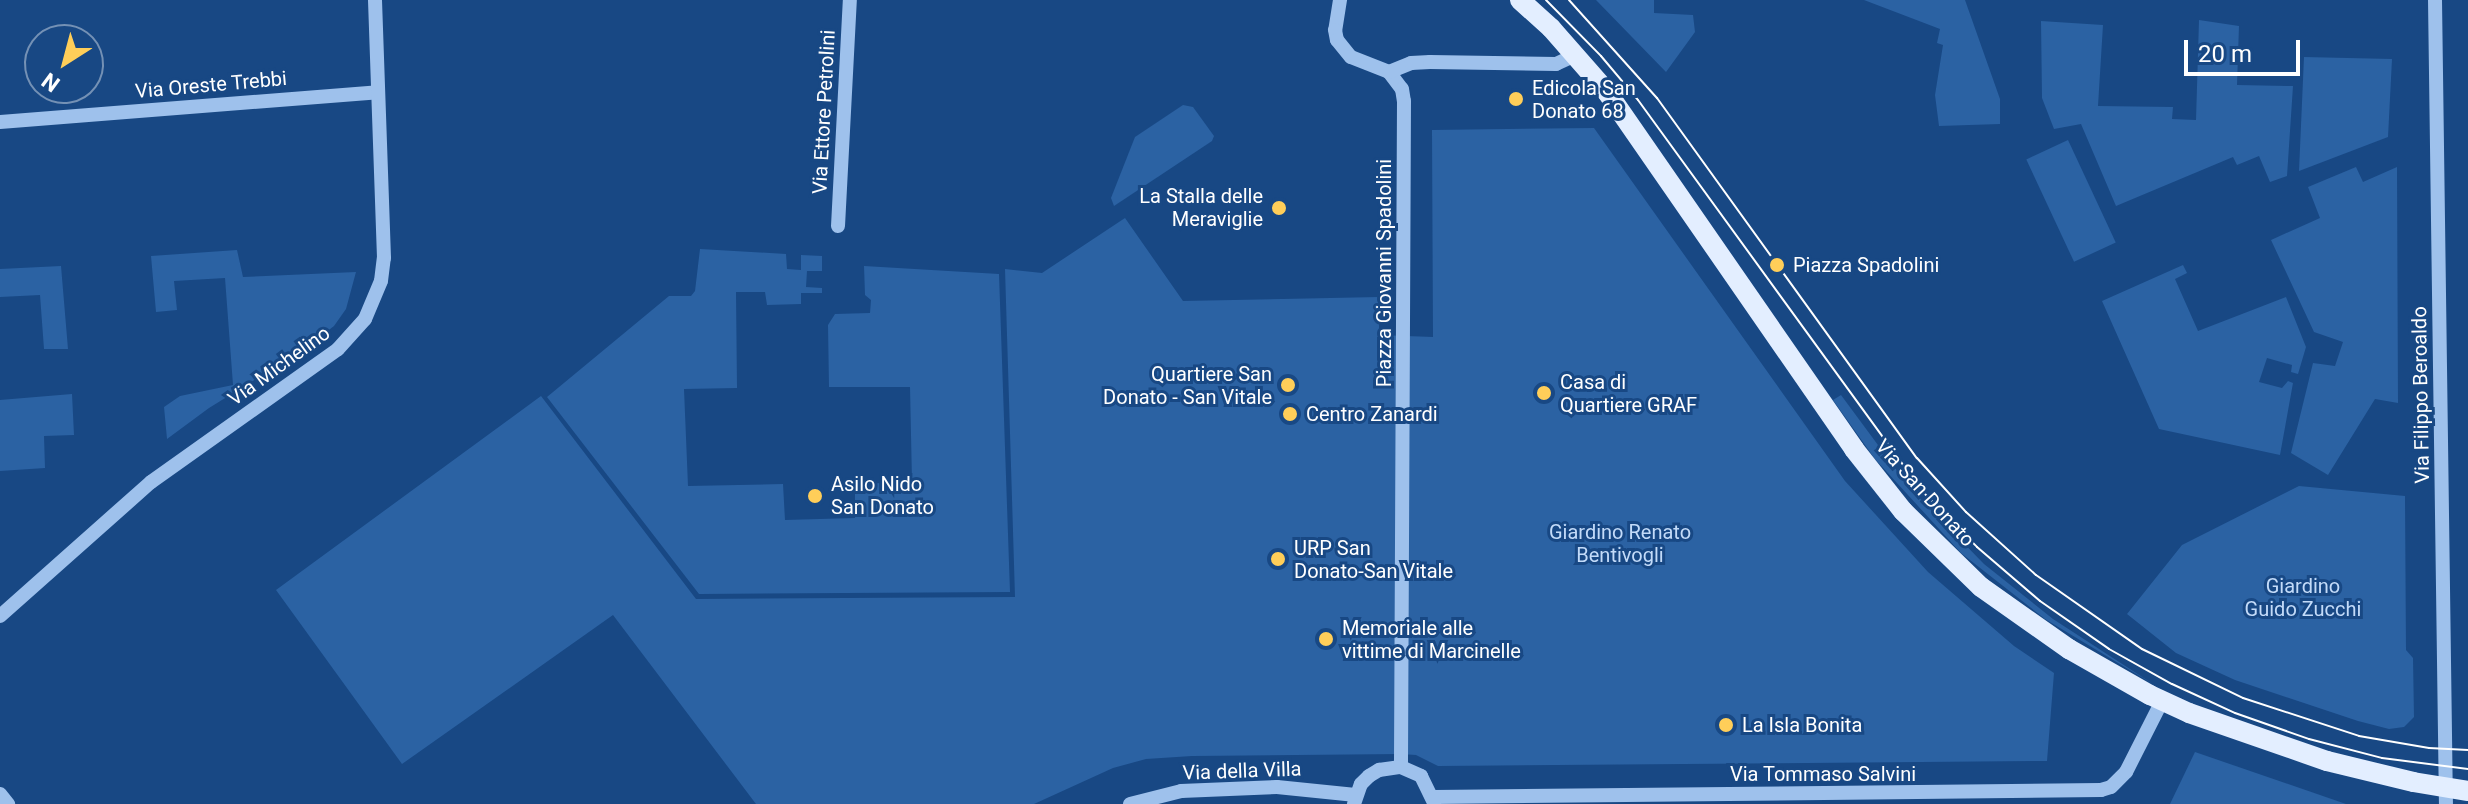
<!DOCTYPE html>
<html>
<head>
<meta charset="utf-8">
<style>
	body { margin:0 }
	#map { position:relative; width:2468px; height:804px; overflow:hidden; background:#184884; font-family:Roboto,sans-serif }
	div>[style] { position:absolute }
	.green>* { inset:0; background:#2b62a3; transform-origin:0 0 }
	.minor>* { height:14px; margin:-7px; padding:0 7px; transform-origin:7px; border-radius:7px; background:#9ec1ec }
	.major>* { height:20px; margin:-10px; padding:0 10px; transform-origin:10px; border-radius:10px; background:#e3eeff }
	.tram>* { height:2px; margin:-1px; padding:0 1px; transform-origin:1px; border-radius:1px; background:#fff }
	.dots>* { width:22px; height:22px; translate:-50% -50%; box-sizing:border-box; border:4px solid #184884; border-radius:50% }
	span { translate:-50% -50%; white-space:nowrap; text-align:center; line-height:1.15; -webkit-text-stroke:6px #184884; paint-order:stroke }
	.street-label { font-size:20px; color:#fff }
	.poi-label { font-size:20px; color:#fff }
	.left { translate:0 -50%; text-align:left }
	.right { translate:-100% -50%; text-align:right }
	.park-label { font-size:20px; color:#c3dbf9 }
	.north { position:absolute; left:24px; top:24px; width:80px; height:80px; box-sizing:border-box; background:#184884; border:2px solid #7491b5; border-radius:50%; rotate:216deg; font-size:22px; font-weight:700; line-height:32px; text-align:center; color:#fff }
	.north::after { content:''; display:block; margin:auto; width:28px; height:36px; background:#ffce59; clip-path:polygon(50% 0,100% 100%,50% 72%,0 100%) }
	.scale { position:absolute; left:2184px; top:40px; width:116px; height:36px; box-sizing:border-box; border:4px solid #fff; border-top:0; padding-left:10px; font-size:24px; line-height:28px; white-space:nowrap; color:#fff; -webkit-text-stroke:6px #184884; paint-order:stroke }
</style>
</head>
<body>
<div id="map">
	<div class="green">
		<i style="clip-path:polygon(1596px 0,1654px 0,1654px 13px,1693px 15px,1695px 32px,1666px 72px)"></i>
		<i style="clip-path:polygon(1864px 0,1965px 0,2000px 99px,2000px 124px,1939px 126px,1935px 95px,1943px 45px,1937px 43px,1940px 29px)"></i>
		<i style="clip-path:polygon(2199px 20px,2239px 26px,2237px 85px,2293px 86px,2287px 176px,2270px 182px,2259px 156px,2237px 165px,2233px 157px,2116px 206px,2081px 124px,2054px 129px,2042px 98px,2041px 21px,2103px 25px,2098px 106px,2173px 107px,2172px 119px,2196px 120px)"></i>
		<i style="clip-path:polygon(2304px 57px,2392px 59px,2388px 137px,2299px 171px)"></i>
		<i style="clip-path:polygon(1183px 105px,1193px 107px,1214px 136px,1212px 141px,1114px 206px,1111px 198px,1135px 137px)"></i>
		<i style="clip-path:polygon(1594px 128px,1845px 481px,1928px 572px,2014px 646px,2054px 673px,2047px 761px,1438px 766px,1416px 755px,1401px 754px,1192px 756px,1146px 759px,1113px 768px,1034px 804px,756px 804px,613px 615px,402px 764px,276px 590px,541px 396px,696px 599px,1015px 597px,1005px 269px,1042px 273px,1125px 218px,1183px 301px,1379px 297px,1379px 335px,1433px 337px,1432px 130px)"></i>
		<i style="left:2068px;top:140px;width:113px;height:46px;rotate:65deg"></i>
		<i style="clip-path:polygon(2356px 167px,2363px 182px,2397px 167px,2398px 403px,2375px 399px,2328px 475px,2291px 453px,2313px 363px,2335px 366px,2343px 342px,2314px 332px,2271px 240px,2320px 218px,2308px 187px)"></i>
		<i style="clip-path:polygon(700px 249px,786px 254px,787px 269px,801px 270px,801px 255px,822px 256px,822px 271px,807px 271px,806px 287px,822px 288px,822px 293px,801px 293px,801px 304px,767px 305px,765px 292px,736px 292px,737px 388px,684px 389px,688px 486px,783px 484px,785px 520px,855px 518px,855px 484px,912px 482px,910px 387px,829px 387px,828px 325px,835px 314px,870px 313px,871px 300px,865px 295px,864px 266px,999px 274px,1010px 592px,699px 594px,547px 397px,669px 296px,691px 296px,695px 291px)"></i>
		<i style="clip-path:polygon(237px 250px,243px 277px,356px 272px,346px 309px,334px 326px,303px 350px,209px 408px,167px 439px,164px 407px,180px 396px,233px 385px,225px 278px,174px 281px,177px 310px,156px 312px,151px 256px)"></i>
		<i style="clip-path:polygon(2183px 265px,2187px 273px,2175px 279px,2198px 331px,2286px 297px,2306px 347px,2298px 374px,2291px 372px,2292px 365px,2267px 358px,2259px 382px,2282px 388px,2288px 381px,2293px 383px,2280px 455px,2159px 429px,2102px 301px)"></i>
		<i style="clip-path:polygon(61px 266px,68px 349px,44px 349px,40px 295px,0 297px,0 269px)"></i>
		<i style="clip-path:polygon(72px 394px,74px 435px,44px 436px,45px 468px,0 471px,0 400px)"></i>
		<i style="clip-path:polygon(1841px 395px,1909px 487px,1984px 564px,2053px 619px,2153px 684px,2045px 619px,1961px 553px,1875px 459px,1833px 400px)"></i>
		<i style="clip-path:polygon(2299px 486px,2405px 496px,2406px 650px,2413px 658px,2414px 717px,2404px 727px,2389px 729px,2358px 721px,2235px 680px,2176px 653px,2127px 614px,2182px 545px)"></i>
		<i style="clip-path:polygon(2195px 752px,2346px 804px,2170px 804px)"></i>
	</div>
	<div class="minor">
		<i style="left:1340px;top:0;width:30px;rotate:99deg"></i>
		<i style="left:1335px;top:30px;width:10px;rotate:79deg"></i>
		<i style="left:1337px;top:40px;width:22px;rotate:51deg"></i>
		<i style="left:1351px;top:57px;width:41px;rotate:21.5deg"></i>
		<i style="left:1389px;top:72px;width:21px;rotate:53deg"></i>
		<i style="left:1402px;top:89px;width:12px;rotate:81deg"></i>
		<i style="left:1404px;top:101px;width:666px;rotate:90.26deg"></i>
		<i style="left:2435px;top:0;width:804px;rotate:89.22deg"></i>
		<i style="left:1389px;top:72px;width:24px;rotate:-22deg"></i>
		<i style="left:1411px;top:63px;width:19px;rotate:-3deg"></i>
		<i style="left:1430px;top:62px;width:126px;rotate:0.9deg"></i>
		<i style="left:1556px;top:64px;width:21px;rotate:-25deg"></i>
		<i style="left:0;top:122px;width:379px;rotate:-4.5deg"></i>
		<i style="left:838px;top:226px;width:226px;rotate:-87deg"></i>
		<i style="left:0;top:616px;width:202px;rotate:-41.6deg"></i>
		<i style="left:151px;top:482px;width:229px;rotate:-35.4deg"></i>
		<i style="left:338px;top:349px;width:40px;rotate:-48deg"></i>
		<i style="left:365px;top:319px;width:41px;rotate:-67.2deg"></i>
		<i style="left:381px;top:281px;width:23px;rotate:-83deg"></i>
		<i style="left:384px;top:258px;width:258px;rotate:-92deg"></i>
		<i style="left:0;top:794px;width:13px;rotate:51deg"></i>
		<i style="left:1434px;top:797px;width:667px;rotate:-0.6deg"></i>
		<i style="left:2101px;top:790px;width:10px;rotate:-17deg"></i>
		<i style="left:2111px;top:787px;width:21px;rotate:-45deg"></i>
		<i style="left:2126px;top:772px;width:80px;rotate:-63.1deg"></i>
		<i style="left:1130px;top:804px;width:53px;rotate:-14.3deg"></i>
		<i style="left:1181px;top:791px;width:96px;rotate:-2.4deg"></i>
		<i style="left:1277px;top:787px;width:79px;rotate:5.8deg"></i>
		<i style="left:1354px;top:804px;width:21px;rotate:-71deg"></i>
		<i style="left:1361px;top:784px;width:11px;rotate:-45deg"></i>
		<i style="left:1369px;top:776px;width:12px;rotate:-31deg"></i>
		<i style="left:1379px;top:770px;width:22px;rotate:-8deg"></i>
		<i style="left:1401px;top:767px;width:22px;rotate:24deg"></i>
		<i style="left:1421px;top:776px;width:30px;rotate:64deg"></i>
	</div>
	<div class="major">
		<i style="left:1520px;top:0;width:42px;rotate:42.1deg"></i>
		<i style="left:1551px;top:28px;width:85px;rotate:48.8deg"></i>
		<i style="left:1607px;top:92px;width:434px;rotate:55.3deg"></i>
		<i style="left:1854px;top:449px;width:79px;rotate:51.7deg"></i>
		<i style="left:1903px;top:511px;width:109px;rotate:44.3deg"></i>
		<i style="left:1981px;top:587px;width:108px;rotate:35.2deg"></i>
		<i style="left:2069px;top:649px;width:93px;rotate:29.6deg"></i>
		<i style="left:2150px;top:695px;width:43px;rotate:24.8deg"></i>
		<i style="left:2189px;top:713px;width:146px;rotate:19.2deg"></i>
		<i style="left:2327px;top:761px;width:89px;rotate:13.7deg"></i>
		<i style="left:2413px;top:782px;width:56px;rotate:9.3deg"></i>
	</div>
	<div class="tram">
		<i style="left:1546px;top:0;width:78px;rotate:45.5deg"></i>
		<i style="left:1601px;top:56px;width:57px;rotate:49.9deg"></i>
		<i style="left:1638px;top:100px;width:485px;rotate:54deg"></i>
		<i style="left:1923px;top:492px;width:77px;rotate:45.5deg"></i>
		<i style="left:1977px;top:547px;width:83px;rotate:40.6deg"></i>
		<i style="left:2040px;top:601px;width:84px;rotate:34.8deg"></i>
		<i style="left:2109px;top:649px;width:72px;rotate:29.1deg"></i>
		<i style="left:2172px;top:684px;width:69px;rotate:24.7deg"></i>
		<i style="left:2235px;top:713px;width:78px;rotate:19.4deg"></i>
		<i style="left:2309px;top:739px;width:75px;rotate:14.6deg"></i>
		<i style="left:2382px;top:758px;width:87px;rotate:7.3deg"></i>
		<i style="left:1569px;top:0;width:132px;rotate:48.1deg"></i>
		<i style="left:1657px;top:98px;width:444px;rotate:54.2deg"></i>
		<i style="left:1917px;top:458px;width:73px;rotate:47.8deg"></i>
		<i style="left:1966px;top:512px;width:94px;rotate:42deg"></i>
		<i style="left:2036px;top:575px;width:129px;rotate:34.9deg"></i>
		<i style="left:2142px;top:649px;width:112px;rotate:25.9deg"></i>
		<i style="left:2243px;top:698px;width:122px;rotate:18.1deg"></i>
		<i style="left:2359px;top:736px;width:71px;rotate:9.7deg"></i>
		<i style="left:2429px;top:748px;width:39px;rotate:3deg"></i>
	</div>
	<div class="dots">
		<i style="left:1516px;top:99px;background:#ffce59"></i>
		<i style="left:1279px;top:208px;background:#ffce59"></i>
		<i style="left:1777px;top:265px;background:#ffce59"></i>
		<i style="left:1288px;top:385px;background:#ffce59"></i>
		<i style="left:1544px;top:393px;background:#ffce59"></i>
		<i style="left:1290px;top:414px;background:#ffce59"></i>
		<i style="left:815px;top:496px;background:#ffce59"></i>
		<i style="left:1278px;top:559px;background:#ffce59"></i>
		<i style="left:1326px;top:639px;background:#ffce59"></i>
		<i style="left:1726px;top:725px;background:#ffce59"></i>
	</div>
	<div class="street-label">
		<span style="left:211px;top:85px;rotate:-5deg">Via Oreste Trebbi</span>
		<span style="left:824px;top:112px;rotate:-87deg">Via Ettore Petrolini</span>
		<span style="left:1384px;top:273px;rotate:-90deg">Piazza Giovanni Spadolini</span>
		<span style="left:279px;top:366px;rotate:-36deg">Via Michelino</span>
		<span style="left:2421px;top:395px;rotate:-91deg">Via Filippo Beroaldo</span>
		<span style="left:1925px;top:493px;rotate:48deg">Via San Donato</span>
		<span style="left:1242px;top:771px;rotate:-2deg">Via della Villa</span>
		<span style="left:1823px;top:774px">Via Tommaso Salvini</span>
	</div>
	<div class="poi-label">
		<span class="left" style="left:1532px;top:100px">Edicola San<br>Donato 68</span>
		<span class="right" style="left:1263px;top:208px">La Stalla delle<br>Meraviglie</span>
		<span class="left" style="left:1793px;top:265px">Piazza Spadolini</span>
		<span class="right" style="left:1272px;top:386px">Quartiere San<br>Donato - San Vitale</span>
		<span class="left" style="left:1560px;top:394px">Casa di<br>Quartiere GRAF</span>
		<span class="left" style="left:1306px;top:414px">Centro Zanardi</span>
		<span class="left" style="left:831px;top:496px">Asilo Nido<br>San Donato</span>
		<span class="left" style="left:1294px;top:560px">URP San<br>Donato-San Vitale</span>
		<span class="left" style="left:1342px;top:640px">Memoriale alle<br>vittime di Marcinelle</span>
		<span class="left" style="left:1742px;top:725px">La Isla Bonita</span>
	</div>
	<div class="park-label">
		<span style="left:1620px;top:544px">Giardino Renato<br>Bentivogli</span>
		<span style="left:2303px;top:598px">Giardino<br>Guido Zucchi</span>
	</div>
	<div class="north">N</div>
	<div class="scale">20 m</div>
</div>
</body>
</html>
